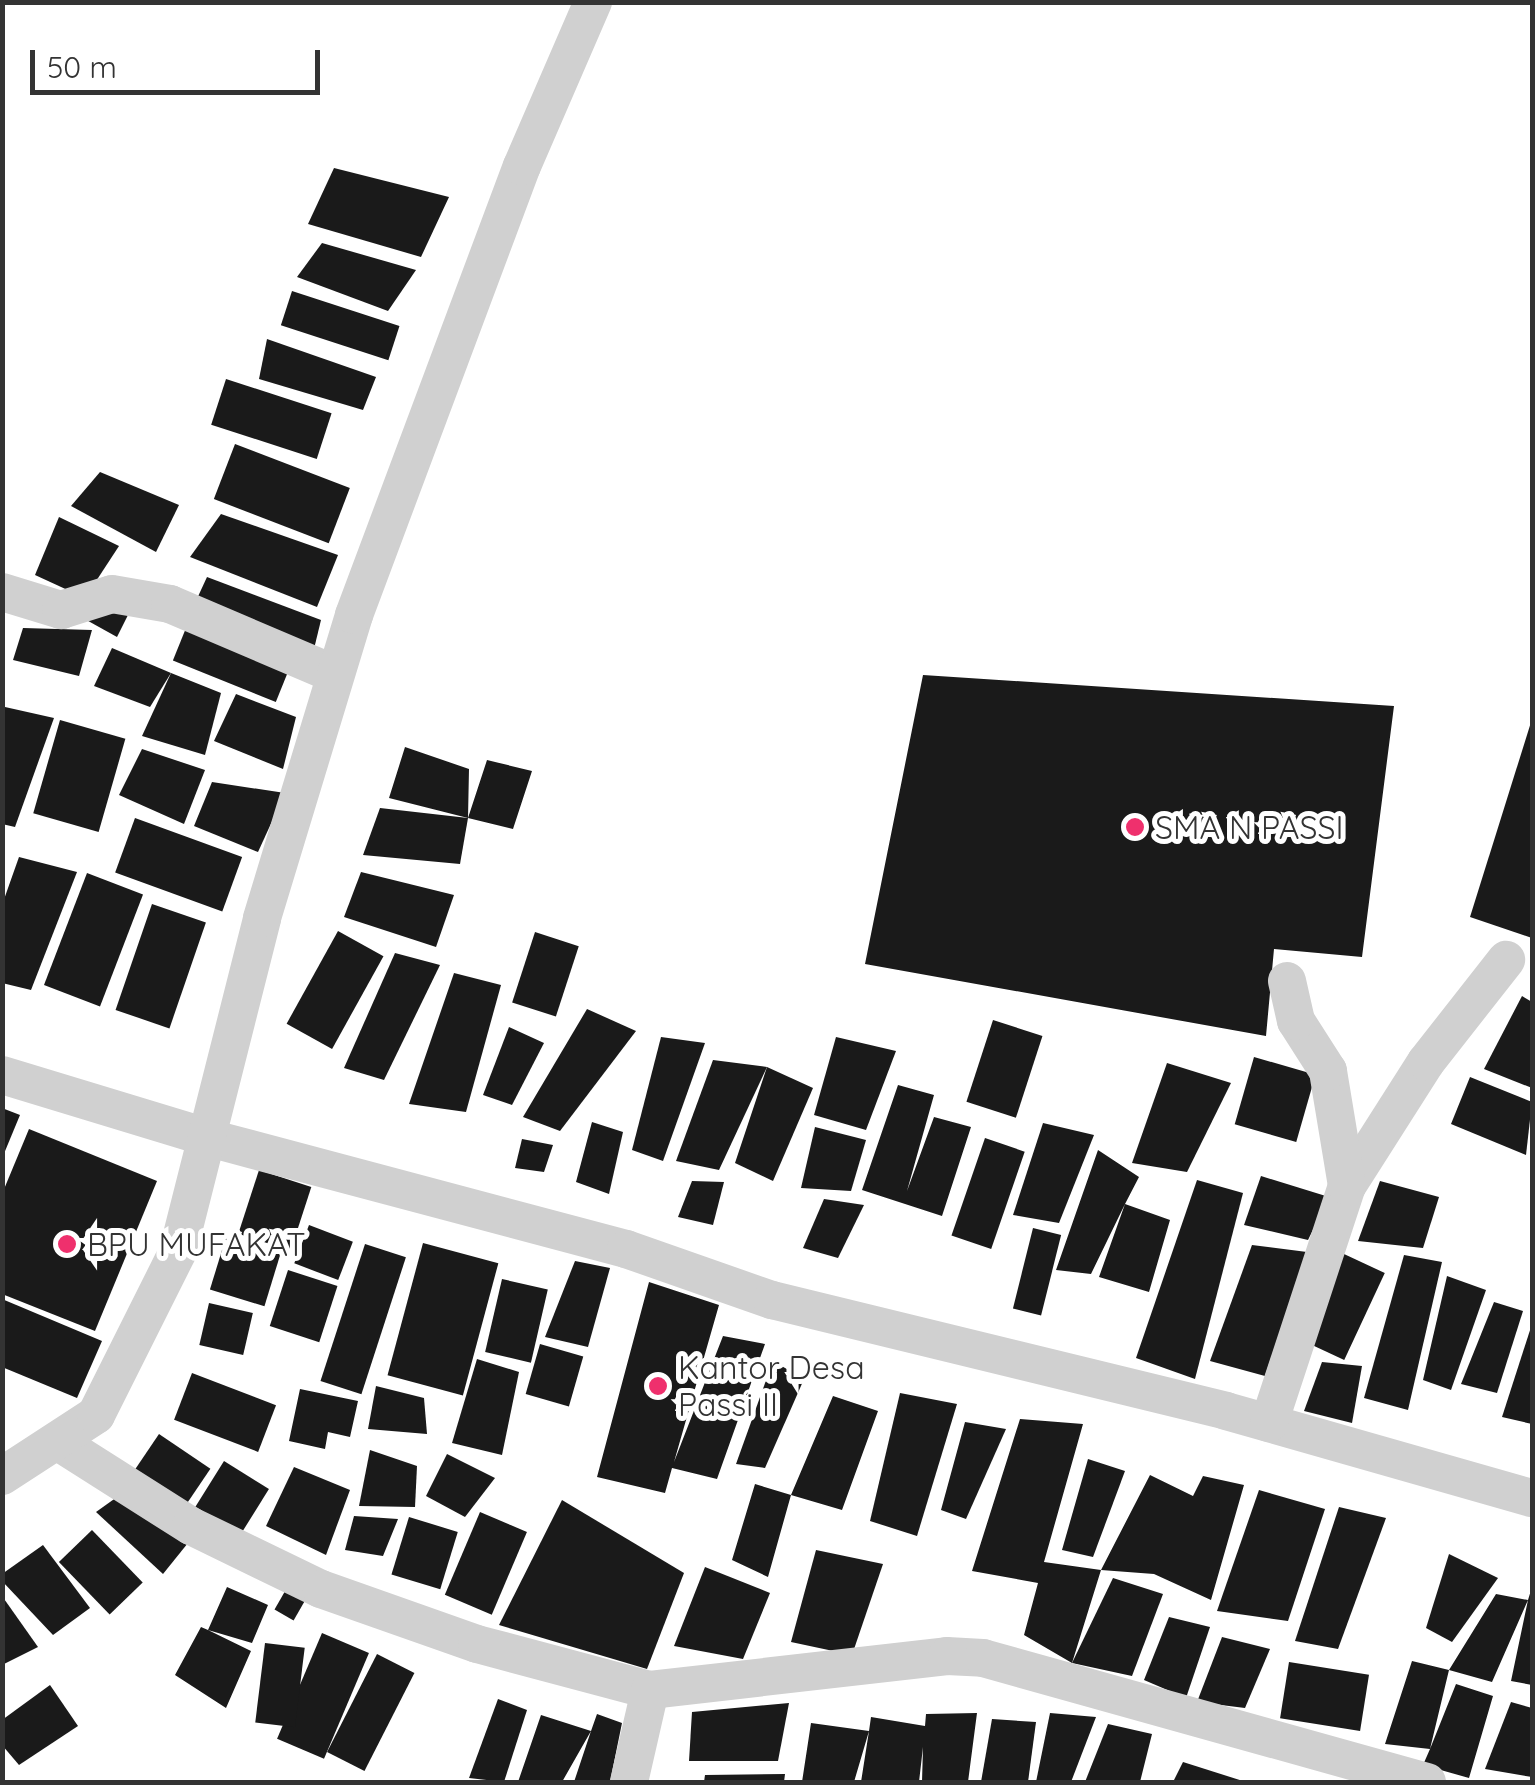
<!DOCTYPE html>
<html>
<head>
<meta charset="utf-8">
<style>
	body { margin:0 }
	#map { position:relative; width:1535px; height:1785px; overflow:hidden; background:#fff; font-family:Quicksand,sans-serif }
	div>[style] { position:absolute }
	.building>* { inset:0; background:#1a1a1a; transform-origin:0 0 }
	.minor>* { height:38px; margin:-19px; padding:0 19px; transform-origin:19px; border-radius:19px; background:#d0d0d0 }
	.dots>* { width:28px; height:28px; translate:-50% -50%; box-sizing:border-box; border:5px solid #fff; border-radius:50% }
	span { translate:-50% -50%; white-space:nowrap; text-align:center; line-height:1.15; -webkit-text-stroke:10px #fff; paint-order:stroke }
	.poi-label { font-size:32px; color:#333 }
	.left { translate:0 -50%; text-align:left }
	.frame { position:absolute; inset:0; border:5px solid #333; pointer-events:none }
	.scale { position:absolute; left:30px; top:50px; width:290px; height:45px; box-sizing:border-box; border:5px solid #333; border-top:0; padding-left:12px; font-size:30px; line-height:35px; white-space:nowrap; color:#333; -webkit-text-stroke:8px #fff; paint-order:stroke }
</style>
</head>
<body>
<div id="map">
	<div class="building">
		<i style="clip-path:polygon(334px 168px,449px 197px,421px 257px,308px 224px)"></i>
		<i style="clip-path:polygon(322px 243px,416px 270px,388px 311px,297px 277px)"></i>
		<i style="left:292px;top:291px;width:113px;height:36px;rotate:18deg"></i>
		<i style="clip-path:polygon(267px 339px,376px 377px,363px 410px,259px 379px)"></i>
		<i style="left:226px;top:379px;width:111px;height:48px;rotate:18deg"></i>
		<i style="left:235px;top:444px;width:123px;height:59px;rotate:21deg"></i>
		<i style="clip-path:polygon(100px 472px,179px 505px,156px 552px,71px 506px)"></i>
		<i style="clip-path:polygon(221px 514px,338px 555px,317px 607px,190px 557px)"></i>
		<i style="clip-path:polygon(59px 517px,119px 546px,85px 598px,35px 575px)"></i>
		<i style="clip-path:polygon(207px 577px,321px 620px,313px 653px,195px 603px)"></i>
		<i style="clip-path:polygon(110px 609px,128px 615px,117px 637px,81px 617px)"></i>
		<i style="clip-path:polygon(23px 628px,92px 630px,79px 676px,13px 660px)"></i>
		<i style="left:186px;top:628px;width:111px;height:35px;rotate:22deg"></i>
		<i style="clip-path:polygon(112px 648px,171px 673px,150px 707px,94px 686px)"></i>
		<i style="clip-path:polygon(171px 673px,221px 693px,205px 755px,142px 736px)"></i>
		<i style="clip-path:polygon(923px 675px,1394px 706px,1362px 957px,1274px 949px,1266px 1036px,865px 964px)"></i>
		<i style="clip-path:polygon(236px 694px,296px 717px,283px 769px,214px 741px)"></i>
		<i style="clip-path:polygon(5px 707px,54px 718px,15px 827px,2px 824px)"></i>
		<i style="clip-path:polygon(1532px 719px,1532px 938px,1470px 917px)"></i>
		<i style="left:60px;top:720px;width:68px;height:97px;rotate:16deg"></i>
		<i style="clip-path:polygon(405px 747px,469px 769px,468px 818px,487px 760px,532px 771px,513px 829px,468px 818px,389px 798px)"></i>
		<i style="clip-path:polygon(142px 749px,205px 770px,184px 824px,119px 795px)"></i>
		<i style="clip-path:polygon(212px 782px,285px 793px,258px 852px,194px 826px)"></i>
		<i style="clip-path:polygon(380px 808px,468px 818px,460px 864px,363px 855px)"></i>
		<i style="left:135px;top:818px;width:114px;height:58px;rotate:20deg"></i>
		<i style="clip-path:polygon(19px 857px,77px 872px,31px 990px,2px 983px,2px 905px)"></i>
		<i style="clip-path:polygon(361px 872px,454px 895px,436px 947px,344px 917px)"></i>
		<i style="left:87px;top:873px;width:60px;height:120px;rotate:21deg"></i>
		<i style="left:152px;top:904px;width:57px;height:112px;rotate:19deg"></i>
		<i style="left:338px;top:931px;width:52px;height:106px;rotate:29deg"></i>
		<i style="left:535px;top:932px;width:46px;height:74px;rotate:18deg"></i>
		<i style="clip-path:polygon(395px 953px,440px 965px,384px 1080px,344px 1068px)"></i>
		<i style="clip-path:polygon(454px 973px,501px 985px,466px 1112px,409px 1104px)"></i>
		<i style="clip-path:polygon(1522px 996px,1532px 1002px,1532px 1088px,1484px 1069px)"></i>
		<i style="clip-path:polygon(587px 1009px,636px 1031px,560px 1131px,523px 1117px)"></i>
		<i style="left:993px;top:1020px;width:52px;height:86px;rotate:18deg"></i>
		<i style="clip-path:polygon(509px 1027px,544px 1043px,512px 1105px,483px 1095px)"></i>
		<i style="clip-path:polygon(661px 1037px,705px 1043px,663px 1161px,632px 1150px)"></i>
		<i style="clip-path:polygon(836px 1037px,896px 1051px,866px 1130px,814px 1115px)"></i>
		<i style="left:1254px;top:1057px;width:64px;height:70px;rotate:16deg"></i>
		<i style="clip-path:polygon(713px 1060px,767px 1067px,719px 1170px,676px 1161px)"></i>
		<i style="clip-path:polygon(1167px 1063px,1231px 1083px,1187px 1172px,1132px 1163px)"></i>
		<i style="clip-path:polygon(767px 1067px,813px 1088px,773px 1181px,735px 1163px)"></i>
		<i style="clip-path:polygon(1470px 1077px,1532px 1102px,1526px 1155px,1451px 1124px)"></i>
		<i style="clip-path:polygon(898px 1085px,934px 1095px,907px 1191px,934px 1117px,971px 1127px,942px 1216px,862px 1190px)"></i>
		<i style="clip-path:polygon(2px 1108px,20px 1115px,3px 1156px,2px 1156px)"></i>
		<i style="clip-path:polygon(592px 1122px,623px 1132px,609px 1194px,576px 1182px)"></i>
		<i style="clip-path:polygon(1043px 1123px,1094px 1135px,1059px 1223px,1013px 1215px)"></i>
		<i style="clip-path:polygon(815px 1127px,866px 1140px,851px 1191px,801px 1188px)"></i>
		<i style="clip-path:polygon(29px 1129px,157px 1181px,95px 1331px,2px 1294px,2px 1194px)"></i>
		<i style="left:985px;top:1138px;width:42px;height:103px;rotate:19deg"></i>
		<i style="clip-path:polygon(522px 1139px,553px 1145px,544px 1172px,515px 1168px)"></i>
		<i style="clip-path:polygon(1098px 1150px,1139px 1177px,1125px 1204px,1170px 1220px,1149px 1292px,1099px 1277px,1125px 1204px,1091px 1274px,1056px 1270px)"></i>
		<i style="left:259px;top:1170px;width:55px;height:67px;rotate:18deg"></i>
		<i style="clip-path:polygon(1261px 1176px,1329px 1197px,1308px 1240px,1244px 1225px)"></i>
		<i style="clip-path:polygon(1197px 1180px,1243px 1193px,1195px 1379px,1136px 1358px)"></i>
		<i style="clip-path:polygon(692px 1181px,724px 1182px,713px 1225px,678px 1217px)"></i>
		<i style="clip-path:polygon(1380px 1181px,1439px 1197px,1423px 1248px,1358px 1241px)"></i>
		<i style="clip-path:polygon(824px 1199px,864px 1205px,838px 1258px,803px 1248px)"></i>
		<i style="left:309px;top:1225px;width:47px;height:41px;rotate:21deg"></i>
		<i style="left:1033px;top:1228px;width:29px;height:83px;rotate:14deg"></i>
		<i style="left:226px;top:1237px;width:57px;height:55px;rotate:17deg"></i>
		<i style="left:423px;top:1243px;width:78px;height:137px;rotate:15deg"></i>
		<i style="left:365px;top:1244px;width:43px;height:144px;rotate:18deg"></i>
		<i style="clip-path:polygon(1252px 1245px,1307px 1252px,1265px 1376px,1210px 1361px)"></i>
		<i style="left:1344px;top:1254px;width:45px;height:96px;rotate:25deg"></i>
		<i style="clip-path:polygon(1404px 1255px,1442px 1262px,1408px 1410px,1364px 1398px)"></i>
		<i style="clip-path:polygon(575px 1261px,610px 1268px,588px 1347px,545px 1337px)"></i>
		<i style="left:288px;top:1270px;width:52px;height:59px;rotate:18deg"></i>
		<i style="clip-path:polygon(1447px 1276px,1486px 1290px,1451px 1390px,1423px 1380px)"></i>
		<i style="left:502px;top:1279px;width:47px;height:75px;rotate:13deg"></i>
		<i style="clip-path:polygon(649px 1282px,719px 1305px,674px 1462px,723px 1336px,765px 1344px,717px 1479px,672px 1468px,665px 1493px,597px 1477px)"></i>
		<i style="clip-path:polygon(2px 1299px,102px 1341px,77px 1398px,2px 1367px)"></i>
		<i style="clip-path:polygon(1494px 1302px,1523px 1311px,1497px 1393px,1461px 1384px)"></i>
		<i style="left:209px;top:1303px;width:45px;height:43px;rotate:13deg"></i>
		<i style="clip-path:polygon(1532px 1324px,1532px 1424px,1502px 1417px)"></i>
		<i style="left:540px;top:1344px;width:45px;height:52px;rotate:16deg"></i>
		<i style="clip-path:polygon(477px 1359px,519px 1372px,502px 1455px,452px 1443px)"></i>
		<i style="clip-path:polygon(773px 1361px,804px 1379px,765px 1468px,736px 1464px)"></i>
		<i style="clip-path:polygon(1322px 1362px,1362px 1366px,1352px 1423px,1304px 1411px)"></i>
		<i style="left:192px;top:1373px;width:90px;height:50px;rotate:21deg"></i>
		<i style="clip-path:polygon(376px 1386px,424px 1398px,427px 1434px,368px 1429px)"></i>
		<i style="clip-path:polygon(300px 1389px,358px 1401px,350px 1437px,328px 1432px,325px 1449px,289px 1441px)"></i>
		<i style="clip-path:polygon(900px 1393px,957px 1404px,917px 1536px,870px 1521px)"></i>
		<i style="clip-path:polygon(833px 1396px,878px 1411px,842px 1510px,791px 1495px,768px 1577px,732px 1560px,755px 1484px,791px 1495px)"></i>
		<i style="clip-path:polygon(1020px 1419px,1083px 1424px,1044px 1562px,1101px 1570px,1072px 1663px,1024px 1635px,1038px 1583px,972px 1571px)"></i>
		<i style="clip-path:polygon(965px 1422px,1006px 1429px,966px 1519px,941px 1510px)"></i>
		<i style="left:159px;top:1434px;width:62px;height:52px;rotate:34deg"></i>
		<i style="clip-path:polygon(370px 1450px,417px 1466px,415px 1507px,359px 1506px)"></i>
		<i style="clip-path:polygon(447px 1454px,495px 1478px,465px 1517px,426px 1496px)"></i>
		<i style="clip-path:polygon(1088px 1459px,1125px 1471px,1093px 1557px,1062px 1550px)"></i>
		<i style="left:224px;top:1461px;width:53px;height:56px;rotate:32deg"></i>
		<i style="clip-path:polygon(294px 1467px,350px 1490px,326px 1555px,266px 1526px)"></i>
		<i style="clip-path:polygon(1150px 1475px,1193px 1496px,1203px 1476px,1244px 1485px,1211px 1600px,1154px 1574px,1101px 1570px)"></i>
		<i style="clip-path:polygon(1259px 1490px,1325px 1509px,1288px 1621px,1217px 1611px)"></i>
		<i style="clip-path:polygon(124px 1492px,192px 1538px,163px 1574px,96px 1512px)"></i>
		<i style="clip-path:polygon(562px 1500px,684px 1573px,647px 1669px,499px 1625px)"></i>
		<i style="clip-path:polygon(1339px 1507px,1386px 1518px,1338px 1649px,1295px 1641px)"></i>
		<i style="left:480px;top:1512px;width:51px;height:90px;rotate:23deg"></i>
		<i style="clip-path:polygon(354px 1516px,398px 1519px,383px 1556px,345px 1550px)"></i>
		<i style="left:409px;top:1517px;width:51px;height:60px;rotate:17deg"></i>
		<i style="left:92px;top:1530px;width:73px;height:46px;rotate:46deg"></i>
		<i style="clip-path:polygon(43px 1545px,90px 1608px,53px 1635px,2px 1581px,2px 1574px)"></i>
		<i style="clip-path:polygon(816px 1550px,883px 1564px,852px 1655px,791px 1642px)"></i>
		<i style="clip-path:polygon(1449px 1554px,1498px 1578px,1452px 1642px,1426px 1628px)"></i>
		<i style="clip-path:polygon(705px 1567px,770px 1593px,743px 1659px,674px 1646px)"></i>
		<i style="clip-path:polygon(1113px 1578px,1163px 1594px,1132px 1676px,1072px 1663px)"></i>
		<i style="left:288px;top:1586px;width:22px;height:27px;rotate:30deg"></i>
		<i style="clip-path:polygon(227px 1587px,268px 1605px,252px 1643px,208px 1630px,251px 1651px,226px 1708px,175px 1675px,201px 1627px,208px 1630px)"></i>
		<i style="clip-path:polygon(1532px 1587px,1532px 1685px,1511px 1681px,1528px 1600px,1492px 1682px,1449px 1670px,1496px 1594px,1528px 1600px)"></i>
		<i style="clip-path:polygon(2px 1596px,38px 1647px,2px 1665px)"></i>
		<i style="clip-path:polygon(1169px 1617px,1210px 1627px,1186px 1698px,1144px 1680px)"></i>
		<i style="left:322px;top:1633px;width:51px;height:115px;rotate:23deg"></i>
		<i style="clip-path:polygon(1222px 1637px,1270px 1649px,1245px 1708px,1197px 1702px)"></i>
		<i style="left:265px;top:1643px;width:40px;height:80px;rotate:7deg"></i>
		<i style="left:377px;top:1654px;width:42px;height:110px;rotate:27deg"></i>
		<i style="clip-path:polygon(1412px 1661px,1449px 1670px,1430px 1749px,1456px 1684px,1493px 1696px,1469px 1778px,1423px 1765px,1430px 1749px,1385px 1744px)"></i>
		<i style="left:1289px;top:1662px;width:81px;height:57px;rotate:9deg"></i>
		<i style="clip-path:polygon(50px 1685px,78px 1726px,19px 1765px,2px 1745px,2px 1720px)"></i>
		<i style="clip-path:polygon(498px 1699px,527px 1710px,504px 1782px,469px 1778px)"></i>
		<i style="clip-path:polygon(1511px 1702px,1532px 1708px,1532px 1777px,1485px 1769px)"></i>
		<i style="clip-path:polygon(789px 1703px,778px 1761px,689px 1761px,692px 1712px)"></i>
		<i style="clip-path:polygon(977px 1713px,968px 1782px,922px 1782px,923px 1747px,919px 1782px,861px 1782px,869px 1731px,854px 1782px,802px 1782px,811px 1723px,869px 1731px,871px 1717px,925px 1726px,926px 1714px)"></i>
		<i style="clip-path:polygon(1050px 1713px,1096px 1717px,1071px 1782px,1036px 1782px)"></i>
		<i style="clip-path:polygon(597px 1714px,622px 1723px,610px 1782px,574px 1782px,591px 1731px,562px 1782px,518px 1782px,541px 1715px,591px 1731px)"></i>
		<i style="clip-path:polygon(992px 1719px,1036px 1722px,1028px 1782px,981px 1782px)"></i>
		<i style="clip-path:polygon(1108px 1724px,1152px 1734px,1140px 1782px,1085px 1782px)"></i>
		<i style="clip-path:polygon(1183px 1762px,1246px 1782px,1173px 1782px)"></i>
		<i style="clip-path:polygon(785px 1774px,784px 1782px,704px 1782px,705px 1775px)"></i>
	</div>
	<div class="minor">
		<i style="left:2px;top:592px;width:62px;rotate:17deg"></i>
		<i style="left:61px;top:610px;width:53px;rotate:-17.4deg"></i>
		<i style="left:112px;top:594px;width:59px;rotate:9.8deg"></i>
		<i style="left:170px;top:604px;width:178px;rotate:23.1deg"></i>
		<i style="left:2px;top:1075px;width:216px;rotate:16.9deg"></i>
		<i style="left:209px;top:1138px;width:432px;rotate:14.9deg"></i>
		<i style="left:626px;top:1249px;width:155px;rotate:19.3deg"></i>
		<i style="left:772px;top:1300px;width:467px;rotate:13.7deg"></i>
		<i style="left:1226px;top:1411px;width:318px;rotate:15.9deg"></i>
		<i style="left:1347px;top:1186px;width:147px;rotate:-57.5deg"></i>
		<i style="left:1426px;top:1062px;width:130px;rotate:-51.9deg"></i>
		<i style="left:1269px;top:1423px;width:250px;rotate:-71.8deg"></i>
		<i style="left:1347px;top:1186px;width:117px;rotate:-99.4deg"></i>
		<i style="left:1328px;top:1071px;width:59px;rotate:-122.6deg"></i>
		<i style="left:1296px;top:1021px;width:41px;rotate:-102.7deg"></i>
		<i style="left:60px;top:1443px;width:155px;rotate:32.4deg"></i>
		<i style="left:191px;top:1526px;width:144px;rotate:25.9deg"></i>
		<i style="left:321px;top:1589px;width:165px;rotate:19.4deg"></i>
		<i style="left:477px;top:1644px;width:179px;rotate:14.9deg"></i>
		<i style="left:650px;top:1690px;width:299px;rotate:-6.5deg"></i>
		<i style="left:947px;top:1656px;width:36px;rotate:3deg"></i>
		<i style="left:983px;top:1658px;width:461px;rotate:15.6deg"></i>
		<i style="left:2px;top:1476px;width:112px;rotate:-33deg"></i>
		<i style="left:96px;top:1415px;width:183px;rotate:-63.4deg"></i>
		<i style="left:178px;top:1251px;width:343px;rotate:-75.8deg"></i>
		<i style="left:262px;top:918px;width:317px;rotate:-73.1deg"></i>
		<i style="left:354px;top:615px;width:479px;rotate:-69.5deg"></i>
		<i style="left:522px;top:166px;width:179px;rotate:-66.6deg"></i>
		<i style="left:629px;top:1782px;width:94px;rotate:-77.1deg"></i>
	</div>
	<div class="dots">
		<i style="left:1135px;top:827px;background:#ef306d"></i>
		<i style="left:67px;top:1244px;background:#ef306d"></i>
		<i style="left:658px;top:1386px;background:#ef306d"></i>
	</div>
	<div class="poi-label">
		<span class="left" style="left:1155px;top:827px">SMA N PASSI</span>
		<span class="left" style="left:87px;top:1244px">BPU MUFAKAT</span>
		<span class="left" style="left:678px;top:1386px">Kantor Desa<br>Passi II</span>
	</div>
	<div class="frame"></div>
	<div class="scale">50 m</div>
</div>
</body>
</html>
